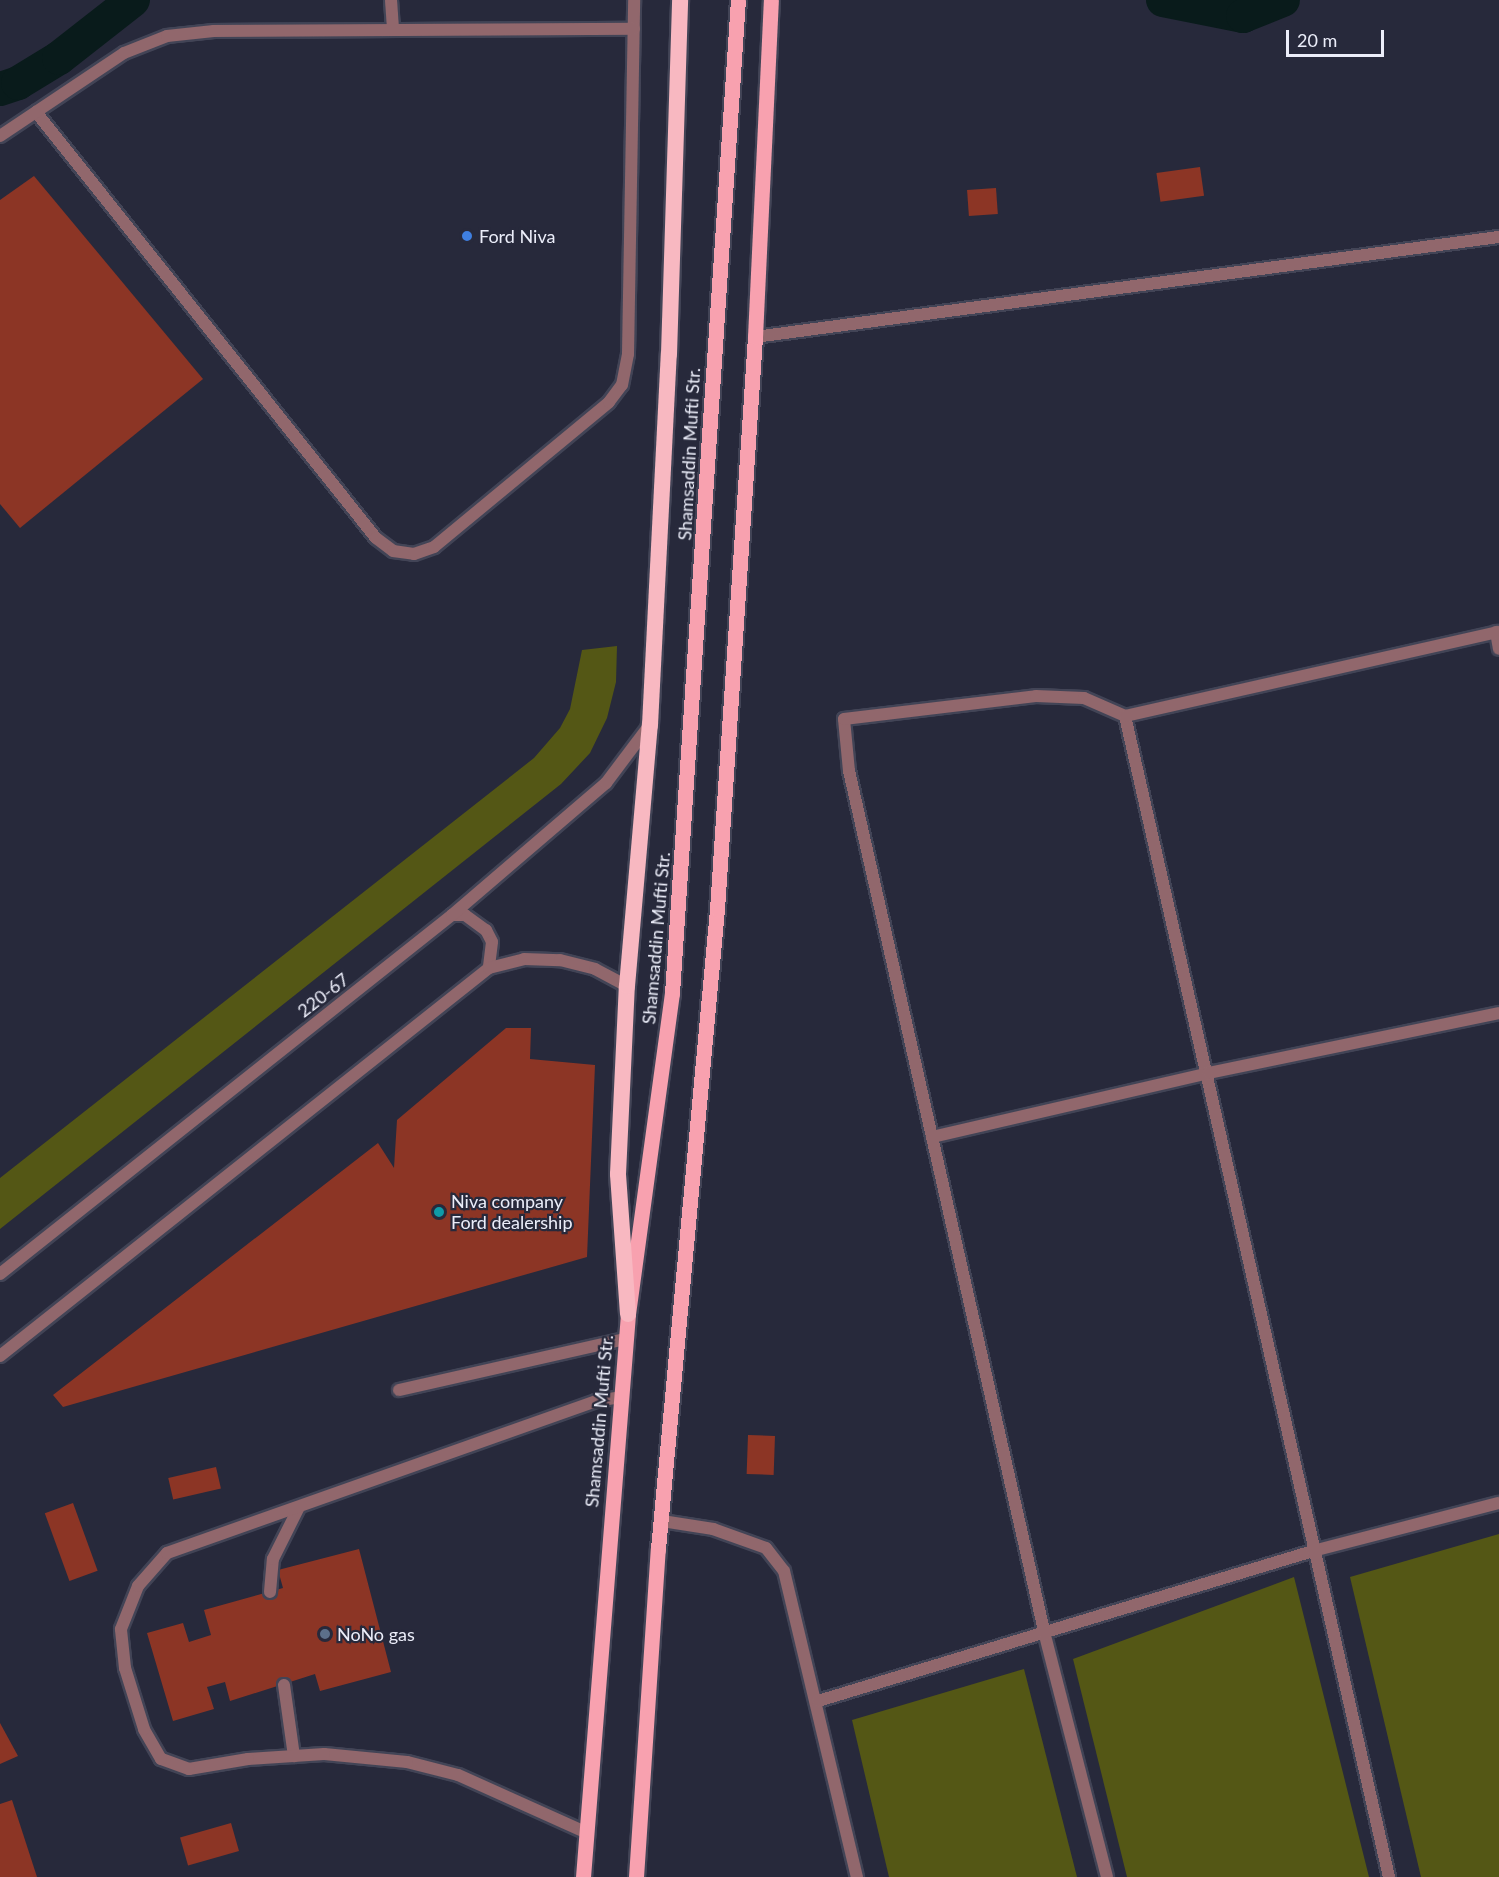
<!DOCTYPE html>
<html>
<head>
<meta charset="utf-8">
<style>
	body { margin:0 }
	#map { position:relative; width:1499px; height:1877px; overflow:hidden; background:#27293b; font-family:Lato,sans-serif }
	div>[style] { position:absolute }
	.green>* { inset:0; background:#545715 }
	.canal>* { height:34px; margin:-17px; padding:0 17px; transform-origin:17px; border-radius:17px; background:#091b1b }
	.building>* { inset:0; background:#8c3525; transform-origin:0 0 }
	.roads { filter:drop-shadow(2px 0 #424456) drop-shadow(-2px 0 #424456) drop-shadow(0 2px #424456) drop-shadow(0 -2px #424456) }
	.service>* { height:12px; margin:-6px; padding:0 6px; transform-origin:6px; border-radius:6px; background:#91676c }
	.pedestrian>* { height:12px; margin:-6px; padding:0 6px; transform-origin:6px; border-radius:6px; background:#91676c }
	.minor>* { height:12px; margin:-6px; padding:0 6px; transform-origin:6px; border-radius:6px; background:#91676c }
	.tertiary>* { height:12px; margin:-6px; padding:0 6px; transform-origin:6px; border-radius:6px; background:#91676c }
	.primary>* { height:15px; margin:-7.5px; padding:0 7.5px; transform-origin:7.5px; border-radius:7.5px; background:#f8a1af }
	.trunk>* { height:16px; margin:-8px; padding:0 8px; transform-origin:8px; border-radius:8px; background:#f8b8c1 }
	.dots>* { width:16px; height:16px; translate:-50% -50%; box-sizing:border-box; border:3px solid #27293b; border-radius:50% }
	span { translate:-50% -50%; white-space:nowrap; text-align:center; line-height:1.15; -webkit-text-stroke:4.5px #27293b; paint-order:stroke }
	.poi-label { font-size:18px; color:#ebedf9 }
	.left { translate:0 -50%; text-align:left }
	.street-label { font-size:18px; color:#ebedf9 }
	.scale { position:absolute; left:1286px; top:30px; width:98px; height:27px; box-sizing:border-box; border:3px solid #ebedf9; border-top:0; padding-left:8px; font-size:18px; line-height:21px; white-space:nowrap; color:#ebedf9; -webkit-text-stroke:4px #27293b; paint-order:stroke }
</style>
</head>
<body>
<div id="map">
	<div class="green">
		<i style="clip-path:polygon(617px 646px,616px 682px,607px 718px,590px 753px,561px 784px,0 1229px,0 1178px,534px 758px,560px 728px,570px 709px,582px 650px)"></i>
		<i style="clip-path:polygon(1499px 1534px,1499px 1877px,1421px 1877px,1350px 1577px)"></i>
		<i style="clip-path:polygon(1294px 1577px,1369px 1877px,1127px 1877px,1073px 1659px)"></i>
		<i style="clip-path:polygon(1024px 1669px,1077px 1877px,889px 1877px,852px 1720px)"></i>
	</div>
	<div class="canal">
		<i style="left:1163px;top:0;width:82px;rotate:11.3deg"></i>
		<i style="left:1243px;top:16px;width:43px;rotate:-21.8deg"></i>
		<i style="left:0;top:89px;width:19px;rotate:-18deg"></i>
		<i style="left:18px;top:83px;width:48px;rotate:-31.4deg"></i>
		<i style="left:59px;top:58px;width:94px;rotate:-38.1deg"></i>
	</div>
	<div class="building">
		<i style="left:1200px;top:167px;width:29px;height:44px;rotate:82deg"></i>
		<i style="clip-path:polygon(34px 176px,203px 379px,20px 528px,0 504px,0 200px)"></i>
		<i style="left:996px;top:188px;width:26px;height:29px;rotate:86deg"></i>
		<i style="clip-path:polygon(506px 1028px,531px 1028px,530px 1059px,595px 1065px,587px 1257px,63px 1407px,53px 1395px,378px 1143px,394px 1168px,397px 1120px)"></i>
		<i style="left:748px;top:1435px;width:27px;height:39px;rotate:2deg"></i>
		<i style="left:216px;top:1467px;width:22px;height:49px;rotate:77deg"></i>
		<i style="left:73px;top:1503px;width:72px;height:30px;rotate:70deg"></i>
		<i style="clip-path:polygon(359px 1549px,391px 1672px,320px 1691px,315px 1674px,230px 1701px,225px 1682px,207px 1687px,214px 1709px,173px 1721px,147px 1633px,183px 1623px,189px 1642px,211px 1635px,204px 1610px,283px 1588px,278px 1570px)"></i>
		<i style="clip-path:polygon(0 1723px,18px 1756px,0 1764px)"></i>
		<i style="clip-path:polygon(12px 1800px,37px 1877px,0 1877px,0 1804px)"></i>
		<i style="left:231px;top:1823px;width:29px;height:53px;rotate:74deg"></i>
	</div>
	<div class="roads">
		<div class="service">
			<i style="left:391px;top:0;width:29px;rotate:86deg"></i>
			<i style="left:36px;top:112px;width:545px;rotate:51.41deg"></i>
			<i style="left:376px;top:538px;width:21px;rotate:37deg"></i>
			<i style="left:393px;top:551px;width:21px;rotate:8deg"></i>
			<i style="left:414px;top:554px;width:21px;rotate:-19deg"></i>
			<i style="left:434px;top:547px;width:227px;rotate:-39.6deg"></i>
			<i style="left:609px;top:402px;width:21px;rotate:-53deg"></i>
			<i style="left:622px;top:385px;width:32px;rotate:-79deg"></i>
			<i style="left:628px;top:354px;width:354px;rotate:-89deg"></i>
			<i style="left:0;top:136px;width:149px;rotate:-33.8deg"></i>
			<i style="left:124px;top:53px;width:46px;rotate:-21.6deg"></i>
			<i style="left:167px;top:36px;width:47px;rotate:-6.1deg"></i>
			<i style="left:214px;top:31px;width:420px;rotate:-0.3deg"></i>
			<i style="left:399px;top:1390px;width:233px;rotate:-12.7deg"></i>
			<i style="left:662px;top:1521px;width:52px;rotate:8.9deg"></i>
			<i style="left:713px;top:1529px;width:56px;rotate:19.7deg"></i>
			<i style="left:766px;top:1548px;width:29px;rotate:52deg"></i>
			<i style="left:784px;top:1571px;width:315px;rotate:76.6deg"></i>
			<i style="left:270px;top:1592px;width:33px;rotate:-85deg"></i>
			<i style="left:273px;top:1559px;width:58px;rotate:-63.4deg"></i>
			<i style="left:284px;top:1685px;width:72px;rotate:82deg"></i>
			<i style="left:818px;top:1701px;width:517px;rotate:-16.86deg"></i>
			<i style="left:1313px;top:1551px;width:192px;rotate:-14.5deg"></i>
			<i style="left:585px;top:1832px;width:139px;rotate:-155.8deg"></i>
			<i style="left:458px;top:1775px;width:53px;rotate:-165.7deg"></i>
			<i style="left:407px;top:1762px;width:83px;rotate:-174.5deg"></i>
			<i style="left:324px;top:1754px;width:76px;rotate:176.2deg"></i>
			<i style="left:248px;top:1759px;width:60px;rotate:170.4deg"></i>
			<i style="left:189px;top:1769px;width:30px;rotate:-160deg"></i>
			<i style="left:161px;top:1759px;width:34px;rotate:-120deg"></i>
			<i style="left:144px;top:1729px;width:64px;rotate:-107.3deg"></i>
			<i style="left:125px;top:1668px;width:39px;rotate:-96deg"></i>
			<i style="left:121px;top:1629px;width:46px;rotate:-68.4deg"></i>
			<i style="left:138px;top:1586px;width:44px;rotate:-48.7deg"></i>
			<i style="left:167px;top:1553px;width:455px;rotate:-19.5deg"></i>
			<i style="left:596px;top:1401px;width:25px;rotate:-9deg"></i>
		</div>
		<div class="pedestrian">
			<i style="left:1496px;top:632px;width:17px;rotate:80deg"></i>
			<i style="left:1125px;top:716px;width:1191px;rotate:77.19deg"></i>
			<i style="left:932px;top:1137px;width:284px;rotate:-13deg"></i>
			<i style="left:1209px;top:1073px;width:296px;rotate:-11.7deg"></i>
			<i style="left:1107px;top:1877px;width:250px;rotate:-104.4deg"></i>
			<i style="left:1045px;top:1635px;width:886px;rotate:-102.78deg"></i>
			<i style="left:849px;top:771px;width:52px;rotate:-95.5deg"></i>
			<i style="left:844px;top:719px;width:193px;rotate:-6.8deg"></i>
			<i style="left:1036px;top:696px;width:48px;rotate:2.4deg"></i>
			<i style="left:1084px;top:698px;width:45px;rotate:23.7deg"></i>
			<i style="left:1125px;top:716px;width:383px;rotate:-12.7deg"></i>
		</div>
		<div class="minor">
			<i style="left:755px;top:337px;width:751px;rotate:-7.66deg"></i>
		</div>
		<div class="tertiary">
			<i style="left:452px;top:915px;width:13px"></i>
			<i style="left:465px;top:915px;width:26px;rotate:36deg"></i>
			<i style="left:486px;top:930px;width:13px;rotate:63deg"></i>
			<i style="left:492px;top:942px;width:26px;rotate:97deg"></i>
			<i style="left:0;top:1274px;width:577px;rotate:-38.46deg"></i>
			<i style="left:452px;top:915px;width:203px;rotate:-40.6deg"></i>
			<i style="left:606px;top:783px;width:71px;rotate:-53deg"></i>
			<i style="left:0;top:1356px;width:624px;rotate:-38.43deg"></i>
			<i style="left:489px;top:968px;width:36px;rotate:-14deg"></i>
			<i style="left:524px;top:959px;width:36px;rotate:2deg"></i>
			<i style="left:560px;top:960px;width:36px;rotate:14deg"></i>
			<i style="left:595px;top:969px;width:36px;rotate:28deg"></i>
		</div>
		<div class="primary">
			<i style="left:583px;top:1877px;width:565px;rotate:-85.43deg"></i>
			<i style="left:628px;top:1314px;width:324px;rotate:-82.2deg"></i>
			<i style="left:672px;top:993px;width:995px;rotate:-86.2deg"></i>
			<i style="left:636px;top:1877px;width:329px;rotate:-86.2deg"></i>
			<i style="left:658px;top:1549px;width:643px;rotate:-84.73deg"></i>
			<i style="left:717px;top:909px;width:573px;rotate:-86.2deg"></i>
			<i style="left:755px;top:337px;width:337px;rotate:-87.3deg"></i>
		</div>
		<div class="trunk">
			<i style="left:628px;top:1314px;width:140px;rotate:-94.1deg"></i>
			<i style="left:618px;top:1174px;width:188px;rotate:-87.3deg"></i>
			<i style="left:627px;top:986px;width:262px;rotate:-85deg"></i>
			<i style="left:650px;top:725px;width:371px;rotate:-87.1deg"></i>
			<i style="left:669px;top:354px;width:354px;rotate:-88.2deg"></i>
		</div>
	</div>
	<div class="dots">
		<i style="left:467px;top:236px;background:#3f7fe0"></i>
		<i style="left:439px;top:1212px;background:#0f9aa8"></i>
		<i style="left:325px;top:1634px;background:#5c6f8a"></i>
	</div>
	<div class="poi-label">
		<span class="left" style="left:479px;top:236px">Ford Niva</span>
		<span class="left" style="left:451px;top:1212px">Niva company<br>Ford dealership</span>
		<span class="left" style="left:337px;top:1634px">NoNo gas</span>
	</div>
	<div class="street-label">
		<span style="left:689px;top:454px;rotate:-87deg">Shamsaddin Mufti Str.</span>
		<span style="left:656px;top:938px;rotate:-85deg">Shamsaddin Mufti Str.</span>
		<span style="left:323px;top:995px;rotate:-38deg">220-67</span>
		<span style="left:599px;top:1421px;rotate:-85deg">Shamsaddin Mufti Str.</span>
	</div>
	<div class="scale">20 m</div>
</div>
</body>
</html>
